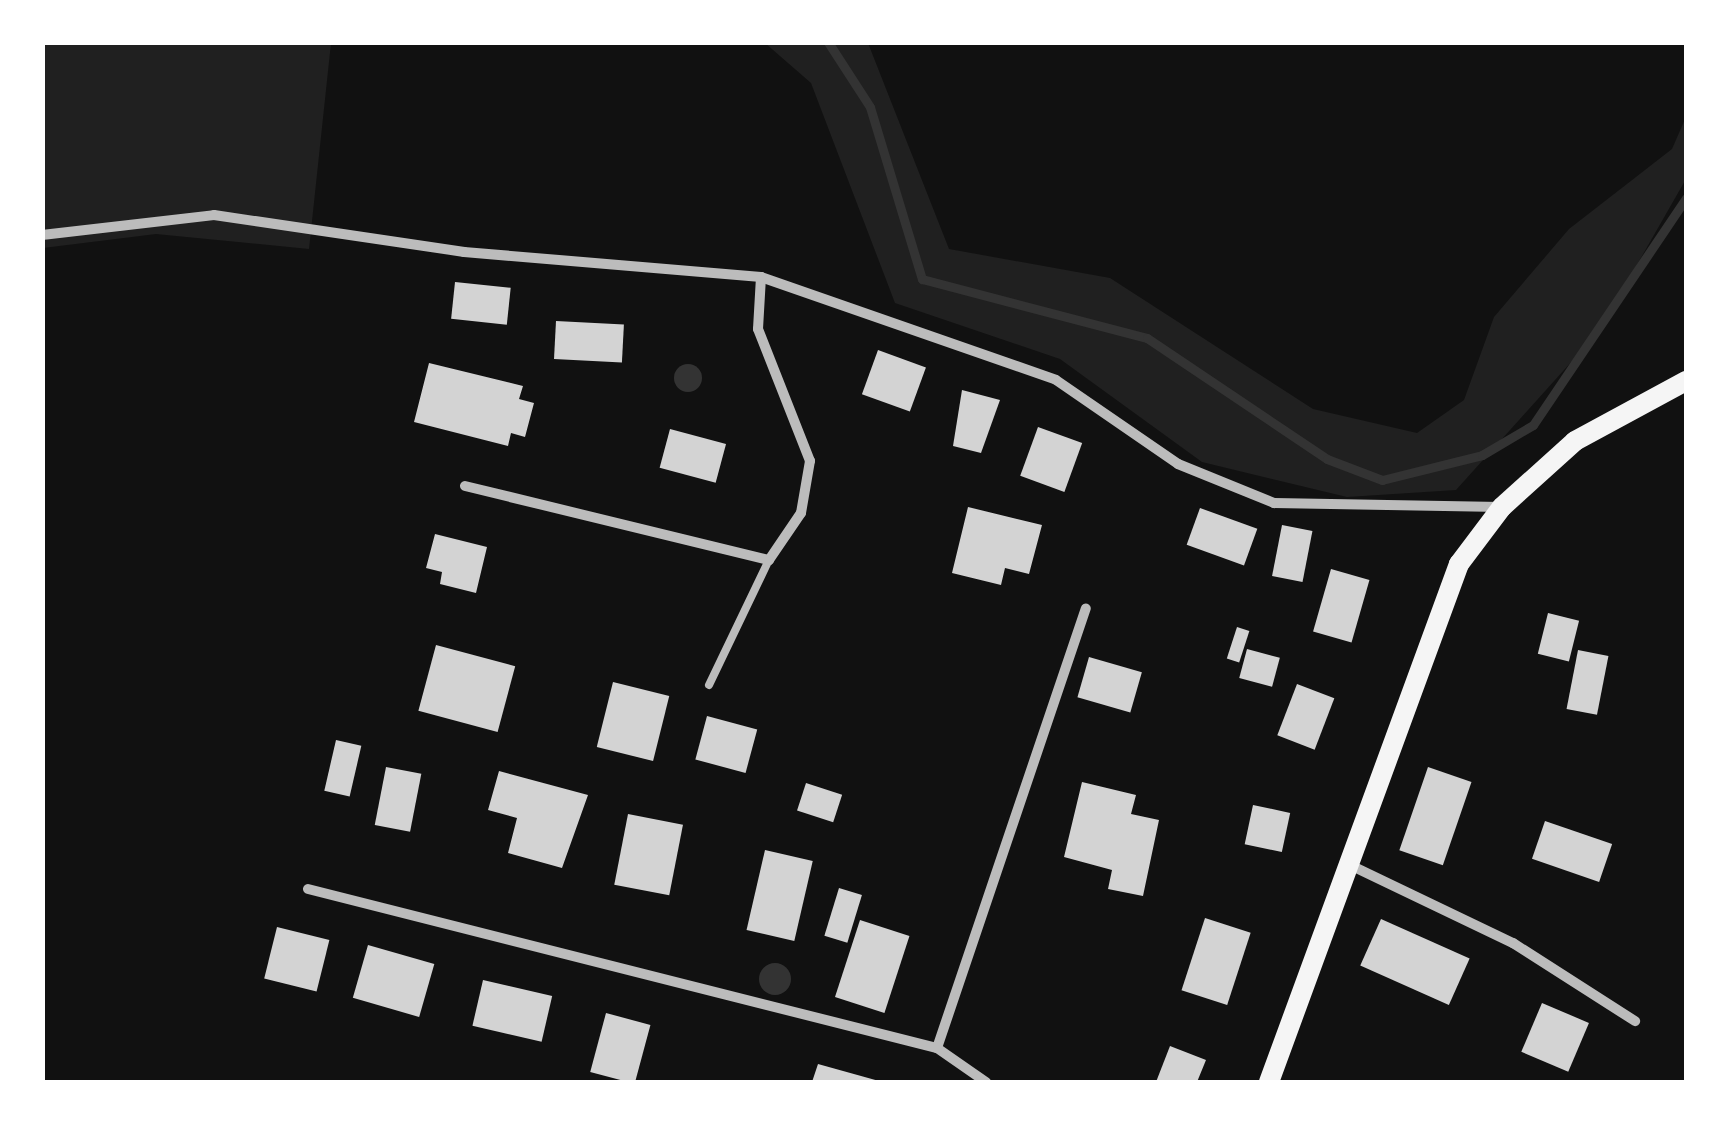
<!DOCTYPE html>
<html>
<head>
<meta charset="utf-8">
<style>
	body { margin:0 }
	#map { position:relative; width:1729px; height:1125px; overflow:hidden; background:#111; font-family:"Source Serif 4",serif }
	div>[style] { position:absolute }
	.green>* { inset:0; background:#202020 }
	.water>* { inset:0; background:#333 }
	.round { border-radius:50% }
	.stream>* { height:9px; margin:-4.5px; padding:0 4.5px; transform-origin:4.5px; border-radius:4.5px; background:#333 }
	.building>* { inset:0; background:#d3d3d3; transform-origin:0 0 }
	.service>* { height:8px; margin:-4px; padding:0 4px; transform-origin:4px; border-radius:4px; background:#bcbcbc }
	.minor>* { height:10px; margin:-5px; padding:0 5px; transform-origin:5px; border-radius:5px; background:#bcbcbc }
	.secondary>* { height:20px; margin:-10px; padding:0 10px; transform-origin:10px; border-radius:10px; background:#f5f5f5 }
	span { translate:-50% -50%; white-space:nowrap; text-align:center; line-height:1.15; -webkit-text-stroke:10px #fff; paint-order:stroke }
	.frame { position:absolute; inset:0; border:45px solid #fff; pointer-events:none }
</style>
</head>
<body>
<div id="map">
	<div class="green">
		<i style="clip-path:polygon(42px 43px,331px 43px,309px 249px,156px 234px,43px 248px)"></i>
		<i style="clip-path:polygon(765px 43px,868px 43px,949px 249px,1110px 278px,1313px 409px,1417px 433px,1464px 400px,1494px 317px,1569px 229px,1672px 149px,1686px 117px,1686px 179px,1599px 331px,1456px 490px,1347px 497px,1202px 462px,1060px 359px,895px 303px,811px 83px)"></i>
	</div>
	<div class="water">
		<i class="round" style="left:674px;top:364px;width:28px;height:28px"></i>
		<i class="round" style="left:759px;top:963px;width:32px;height:32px"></i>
	</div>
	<div class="stream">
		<i style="left:828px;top:42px;width:77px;rotate:57.1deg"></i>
		<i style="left:870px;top:107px;width:180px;rotate:73.2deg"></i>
		<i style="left:922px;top:279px;width:233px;rotate:14.7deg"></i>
		<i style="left:1147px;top:338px;width:217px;rotate:33.9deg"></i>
		<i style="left:1327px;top:459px;width:59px;rotate:20.9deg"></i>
		<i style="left:1382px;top:480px;width:103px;rotate:-14deg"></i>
		<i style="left:1482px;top:455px;width:59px;rotate:-30.5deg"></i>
		<i style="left:1533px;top:425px;width:274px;rotate:-56deg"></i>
	</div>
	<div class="building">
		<i style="left:455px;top:282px;width:56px;height:37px;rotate:6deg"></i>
		<i style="left:556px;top:321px;width:68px;height:38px;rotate:3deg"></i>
		<i style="left:878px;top:350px;width:51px;height:47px;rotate:20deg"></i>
		<i style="clip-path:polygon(429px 363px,523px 386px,519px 399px,534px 403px,525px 437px,511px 433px,508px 446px,414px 422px)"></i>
		<i style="clip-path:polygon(962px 390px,1000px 400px,981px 453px,953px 446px)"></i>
		<i style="left:1038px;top:427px;width:47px;height:52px;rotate:20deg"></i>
		<i style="left:670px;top:429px;width:58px;height:40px;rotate:15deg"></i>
		<i style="clip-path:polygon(968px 507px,1042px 525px,1029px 574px,1005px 568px,1001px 585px,952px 573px)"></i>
		<i style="left:1200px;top:508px;width:61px;height:39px;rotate:20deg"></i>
		<i style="left:1282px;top:525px;width:31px;height:52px;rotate:11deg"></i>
		<i style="clip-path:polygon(435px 534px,487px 547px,476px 593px,440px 584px,442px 572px,426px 568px)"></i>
		<i style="left:1331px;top:569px;width:40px;height:65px;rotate:16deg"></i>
		<i style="left:1548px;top:613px;width:32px;height:42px;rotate:14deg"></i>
		<i style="left:1237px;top:627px;width:13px;height:33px;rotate:18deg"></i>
		<i style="left:436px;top:645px;width:82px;height:68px;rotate:15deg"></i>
		<i style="left:1247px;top:649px;width:34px;height:30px;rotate:15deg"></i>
		<i style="left:1578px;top:650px;width:31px;height:60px;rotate:11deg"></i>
		<i style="left:1089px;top:657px;width:55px;height:42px;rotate:16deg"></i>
		<i style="left:613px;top:682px;width:58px;height:67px;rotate:14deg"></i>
		<i style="left:1297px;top:684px;width:40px;height:55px;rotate:21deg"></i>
		<i style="left:707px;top:716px;width:52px;height:45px;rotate:15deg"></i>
		<i style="left:336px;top:740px;width:26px;height:52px;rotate:13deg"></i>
		<i style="left:386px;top:767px;width:36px;height:59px;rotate:11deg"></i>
		<i style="left:1428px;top:767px;width:46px;height:88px;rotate:19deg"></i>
		<i style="clip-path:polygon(499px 771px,588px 795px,562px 868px,508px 853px,517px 818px,488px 810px)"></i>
		<i style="clip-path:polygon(1082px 782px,1136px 795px,1131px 814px,1159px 820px,1143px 896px,1108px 889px,1112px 870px,1064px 857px)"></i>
		<i style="left:806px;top:783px;width:38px;height:29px;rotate:18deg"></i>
		<i style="left:1253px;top:805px;width:38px;height:40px;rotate:12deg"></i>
		<i style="left:628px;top:814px;width:56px;height:72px;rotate:11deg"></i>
		<i style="left:1545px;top:821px;width:71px;height:40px;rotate:19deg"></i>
		<i style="left:765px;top:850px;width:49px;height:82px;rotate:13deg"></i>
		<i style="left:839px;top:888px;width:24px;height:50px;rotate:17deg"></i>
		<i style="left:1205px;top:918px;width:48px;height:76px;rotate:18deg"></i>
		<i style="left:1381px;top:919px;width:97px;height:51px;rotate:24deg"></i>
		<i style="left:860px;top:920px;width:52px;height:81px;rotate:18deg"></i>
		<i style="left:277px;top:927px;width:54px;height:53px;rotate:14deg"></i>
		<i style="left:368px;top:945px;width:69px;height:55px;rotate:16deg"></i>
		<i style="left:483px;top:980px;width:71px;height:47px;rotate:13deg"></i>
		<i style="left:1542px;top:1003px;width:51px;height:53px;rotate:23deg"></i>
		<i style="left:606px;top:1013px;width:46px;height:61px;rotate:15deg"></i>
		<i style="clip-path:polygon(1170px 1046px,1206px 1060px,1197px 1082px,1156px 1082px)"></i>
		<i style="clip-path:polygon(818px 1064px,879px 1081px,879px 1082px,812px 1082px)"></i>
	</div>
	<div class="service">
		<i style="left:709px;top:685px;width:139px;rotate:-64.4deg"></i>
	</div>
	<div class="minor">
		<i style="left:42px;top:235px;width:173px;rotate:-6.6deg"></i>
		<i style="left:214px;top:215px;width:253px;rotate:8.4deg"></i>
		<i style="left:464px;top:252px;width:298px;rotate:4.8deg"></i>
		<i style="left:761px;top:277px;width:312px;rotate:19.2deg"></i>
		<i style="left:1056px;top:380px;width:148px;rotate:34.5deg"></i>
		<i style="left:1178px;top:464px;width:104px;rotate:22.1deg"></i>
		<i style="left:1274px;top:503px;width:227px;rotate:1deg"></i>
		<i style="left:465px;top:486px;width:313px;rotate:13.7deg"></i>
		<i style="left:769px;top:560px;width:57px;rotate:-55.8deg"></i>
		<i style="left:801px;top:513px;width:53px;rotate:-80.2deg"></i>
		<i style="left:810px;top:461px;width:142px;rotate:-111.5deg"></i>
		<i style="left:758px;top:329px;width:52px;rotate:-86.7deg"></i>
		<i style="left:1350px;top:865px;width:181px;rotate:25.6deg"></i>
		<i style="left:1513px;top:943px;width:145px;rotate:32.6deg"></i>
		<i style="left:308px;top:889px;width:649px;rotate:14.19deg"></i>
		<i style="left:937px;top:1048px;width:60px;rotate:34.8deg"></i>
		<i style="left:937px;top:1048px;width:464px;rotate:-71.3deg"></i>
	</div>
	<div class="secondary">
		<i style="left:1269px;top:1082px;width:552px;rotate:-69.86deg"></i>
		<i style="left:1459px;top:564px;width:71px;rotate:-53deg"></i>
		<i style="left:1502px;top:507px;width:98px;rotate:-42.1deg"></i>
		<i style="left:1575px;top:441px;width:126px;rotate:-28.4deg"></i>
	</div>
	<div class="frame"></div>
</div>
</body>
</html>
